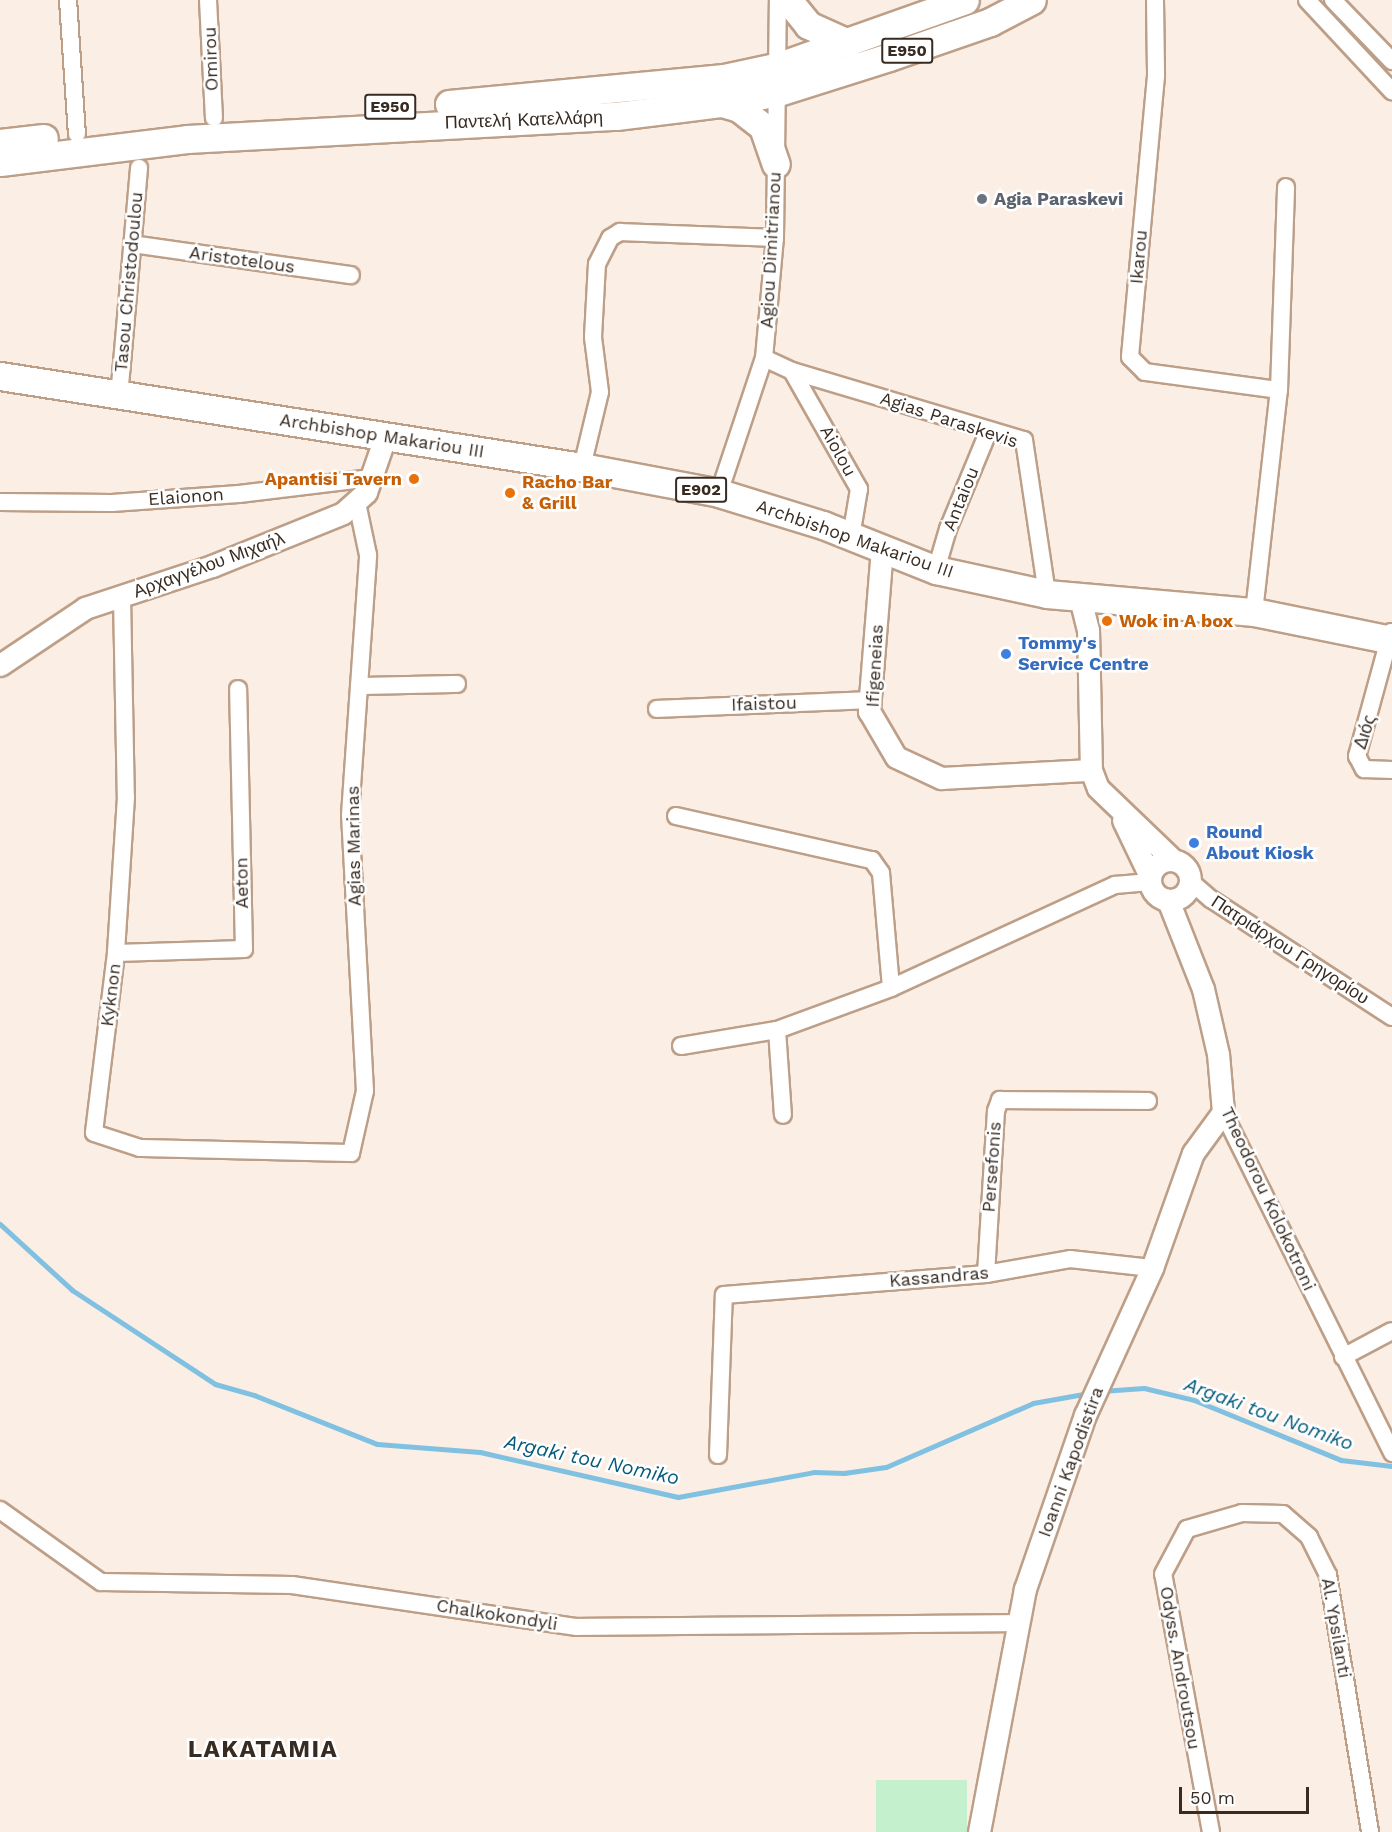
<!DOCTYPE html>
<html>
<head>
<meta charset="utf-8">
<style>
	body { margin:0 }
	#map { position:relative; width:1392px; height:1832px; overflow:hidden; background:#fbeee5; font-family:"Work Sans",sans-serif }
	div>[style] { position:absolute }
	.green>* { inset:0; background:#c4f0cd; transform-origin:0 0 }
	.stream>* { height:5px; margin:-2.5px; padding:0 2.5px; transform-origin:2.5px; border-radius:2.5px; background:#80c0e1 }
	.roads { filter:drop-shadow(2px 0 #bd9f88) drop-shadow(-2px 0 #bd9f88) drop-shadow(0 2px #bd9f88) drop-shadow(0 -2px #bd9f88) }
	.minor>* { height:16px; margin:-8px; padding:0 8px; transform-origin:8px; border-radius:8px; background:#fff }
	.tertiary>* { height:21px; margin:-10.5px; padding:0 10.5px; transform-origin:10.5px; border-radius:10.5px; background:#fff }
	.tertiary>.ring { margin:-10.5px; padding:0; box-sizing:content-box; background:none; border:21px solid #fff; border-radius:50% }
	.primary>* { height:27px; margin:-13.5px; padding:0 13.5px; transform-origin:13.5px; border-radius:13.5px; background:#fff }
	.dots>* { width:16px; height:16px; translate:-50% -50%; box-sizing:border-box; border:3px solid #fff; border-radius:50% }
	span { translate:-50% -50%; white-space:nowrap; text-align:center; line-height:1.15; -webkit-text-stroke:5px #fff; paint-order:stroke }
	.shield-label span { padding:2px 4px; background:#fff; border:2px solid; border-radius:4px; -webkit-text-stroke-width:0 }
	.shield-label { font-size:16px; color:#372b22; font-weight:700 }
	.street-label { font-size:18px; color:#372b22 }
	.worship-label { font-size:18px; color:#5b616d; font-weight:700 }
	.left { translate:0 -50%; text-align:left }
	.food-label { font-size:18px; color:#c56008; font-weight:700 }
	.right { translate:-100% -50%; text-align:right }
	.shop-label { font-size:18px; color:#366cbe; font-weight:700 }
	.water-label { font-size:20px; color:#045a7b; font-style:italic }
	.district-label { font-size:24px; color:#372b22; font-weight:700; letter-spacing:1.5px }
	.scale { position:absolute; left:1179px; top:1787px; width:130px; height:27px; box-sizing:border-box; border:3px solid #372b22; border-top:0; padding-left:8px; font-size:18px; line-height:21px; white-space:nowrap; color:#372b22; -webkit-text-stroke:4px #fff; paint-order:stroke }
</style>
</head>
<body>
<div id="map">
	<div class="green">
		<i style="left:876px;top:1780px;width:91px;height:52px"></i>
	</div>
	<div class="stream">
		<i style="left:0;top:1224px;width:98px;rotate:42.5deg"></i>
		<i style="left:72px;top:1290px;width:171px;rotate:33.3deg"></i>
		<i style="left:215px;top:1384px;width:41px;rotate:15.8deg"></i>
		<i style="left:254px;top:1395px;width:132px;rotate:21.7deg"></i>
		<i style="left:377px;top:1444px;width:103px;rotate:4.4deg"></i>
		<i style="left:480px;top:1452px;width:203px;rotate:12.8deg"></i>
		<i style="left:678px;top:1497px;width:138px;rotate:-10.4deg"></i>
		<i style="left:814px;top:1472px;width:30px;rotate:2deg"></i>
		<i style="left:844px;top:1473px;width:42px;rotate:-8.1deg"></i>
		<i style="left:886px;top:1467px;width:160px;rotate:-23.5deg"></i>
		<i style="left:1033px;top:1403px;width:57px;rotate:-10.1deg"></i>
		<i style="left:1101px;top:1391px;width:43px;rotate:-4deg"></i>
		<i style="left:1144px;top:1388px;width:51px;rotate:13.5deg"></i>
		<i style="left:1194px;top:1400px;width:159px;rotate:22.2deg"></i>
		<i style="left:1341px;top:1460px;width:51px;rotate:6.7deg"></i>
	</div>
	<div class="roads">
		<div class="minor">
			<i style="left:68px;top:0;width:134px;rotate:86.2deg"></i>
			<i style="left:208px;top:0;width:118px;rotate:87.1deg"></i>
			<i style="left:1155px;top:0;width:76px;rotate:89.2deg"></i>
			<i style="left:1156px;top:76px;width:282px;rotate:95.3deg"></i>
			<i style="left:1130px;top:357px;width:21px;rotate:45deg"></i>
			<i style="left:1145px;top:372px;width:135px;rotate:7.7deg"></i>
			<i style="left:1307px;top:0;width:125px;rotate:47deg"></i>
			<i style="left:1333px;top:0;width:85px;rotate:46deg"></i>
			<i style="left:132px;top:244px;width:221px;rotate:8.1deg"></i>
			<i style="left:764px;top:358px;width:31px;rotate:25deg"></i>
			<i style="left:792px;top:371px;width:242px;rotate:16.6deg"></i>
			<i style="left:1024px;top:440px;width:156px;rotate:81.5deg"></i>
			<i style="left:792px;top:371px;width:136px;rotate:60.4deg"></i>
			<i style="left:859px;top:489px;width:49px;rotate:99.5deg"></i>
			<i style="left:119px;top:397px;width:230px;rotate:-85deg"></i>
			<i style="left:582px;top:467px;width:77px;rotate:-76.5deg"></i>
			<i style="left:600px;top:392px;width:55px;rotate:-97.3deg"></i>
			<i style="left:593px;top:337px;width:73px;rotate:-86.9deg"></i>
			<i style="left:597px;top:264px;width:29px;rotate:-63deg"></i>
			<i style="left:610px;top:238px;width:12px;rotate:-31deg"></i>
			<i style="left:620px;top:232px;width:155px;rotate:2.2deg"></i>
			<i style="left:719px;top:493px;width:142px;rotate:-71.6deg"></i>
			<i style="left:764px;top:358px;width:121px;rotate:-84.8deg"></i>
			<i style="left:775px;top:238px;width:238px;rotate:-89.3deg"></i>
			<i style="left:0;top:502px;width:112px;rotate:0.5deg"></i>
			<i style="left:112px;top:503px;width:127px;rotate:-4.1deg"></i>
			<i style="left:239px;top:494px;width:133px;rotate:-6.9deg"></i>
			<i style="left:936px;top:570px;width:43px;rotate:-73.7deg"></i>
			<i style="left:948px;top:529px;width:107px;rotate:-67.5deg"></i>
			<i style="left:122px;top:597px;width:200px;rotate:88.9deg"></i>
			<i style="left:126px;top:797px;width:156px;rotate:93.7deg"></i>
			<i style="left:116px;top:953px;width:181px;rotate:97deg"></i>
			<i style="left:94px;top:1133px;width:48px;rotate:18.1deg"></i>
			<i style="left:140px;top:1148px;width:211px;rotate:1.4deg"></i>
			<i style="left:351px;top:1153px;width:64px;rotate:-77.3deg"></i>
			<i style="left:365px;top:1091px;width:276px;rotate:-93.1deg"></i>
			<i style="left:350px;top:815px;width:261px;rotate:-86deg"></i>
			<i style="left:368px;top:555px;width:53px;rotate:-101.9deg"></i>
			<i style="left:1254px;top:612px;width:223px;rotate:-83.6deg"></i>
			<i style="left:1279px;top:390px;width:203px;rotate:-88deg"></i>
			<i style="left:1391px;top:632px;width:129px;rotate:105.3deg"></i>
			<i style="left:1357px;top:756px;width:15px;rotate:62deg"></i>
			<i style="left:1364px;top:769px;width:28px;rotate:2deg"></i>
			<i style="left:359px;top:686px;width:98px;rotate:-1.2deg"></i>
			<i style="left:657px;top:709px;width:213px;rotate:-2.4deg"></i>
			<i style="left:676px;top:816px;width:201px;rotate:12.7deg"></i>
			<i style="left:872px;top:860px;width:16px;rotate:55deg"></i>
			<i style="left:881px;top:873px;width:115px;rotate:85deg"></i>
			<i style="left:1190px;top:881px;width:28px;rotate:41deg"></i>
			<i style="left:1211px;top:899px;width:216px;rotate:33.1deg"></i>
			<i style="left:116px;top:953px;width:128px;rotate:-1.8deg"></i>
			<i style="left:244px;top:949px;width:260px;rotate:-91.3deg"></i>
			<i style="left:777px;top:1030px;width:85px;rotate:86deg"></i>
			<i style="left:681px;top:1046px;width:97px;rotate:-9.5deg"></i>
			<i style="left:777px;top:1030px;width:121px;rotate:-20.2deg"></i>
			<i style="left:891px;top:988px;width:247px;rotate:-24.7deg"></i>
			<i style="left:1115px;top:885px;width:35px;rotate:-5deg"></i>
			<i style="left:1223px;top:1112px;width:381px;rotate:63.6deg"></i>
			<i style="left:986px;top:1274px;width:163px;rotate:-86.5deg"></i>
			<i style="left:996px;top:1111px;width:12px;rotate:-70deg"></i>
			<i style="left:1000px;top:1100px;width:148px;rotate:0.4deg"></i>
			<i style="left:1343px;top:1357px;width:55px;rotate:-28deg"></i>
			<i style="left:718px;top:1455px;width:160px;rotate:-87.9deg"></i>
			<i style="left:724px;top:1295px;width:263px;rotate:-4.6deg"></i>
			<i style="left:986px;top:1274px;width:85px;rotate:-10.1deg"></i>
			<i style="left:1070px;top:1259px;width:82px;rotate:6.3deg"></i>
			<i style="left:0;top:1510px;width:124px;rotate:35.5deg"></i>
			<i style="left:101px;top:1582px;width:191px;rotate:0.9deg"></i>
			<i style="left:292px;top:1585px;width:288px;rotate:8.4deg"></i>
			<i style="left:577px;top:1627px;width:441px;rotate:-0.5deg"></i>
			<i style="left:1211px;top:1832px;width:262px;rotate:-100.5deg"></i>
			<i style="left:1163px;top:1574px;width:51px;rotate:-61.9deg"></i>
			<i style="left:1187px;top:1529px;width:57px;rotate:-16.2deg"></i>
			<i style="left:1242px;top:1513px;width:41px;rotate:1.4deg"></i>
			<i style="left:1283px;top:1514px;width:35px;rotate:41deg"></i>
			<i style="left:1309px;top:1537px;width:42px;rotate:63.4deg"></i>
			<i style="left:1328px;top:1575px;width:260px;rotate:80.7deg"></i>
		</div>
		<div class="tertiary">
			<i style="left:882px;top:548px;width:164px;rotate:94.6deg"></i>
			<i style="left:869px;top:711px;width:53px;rotate:59.6deg"></i>
			<i style="left:896px;top:757px;width:50px;rotate:25deg"></i>
			<i style="left:941px;top:778px;width:150px;rotate:-3.1deg"></i>
			<i style="left:1079px;top:594px;width:36px;rotate:76deg"></i>
			<i style="left:1088px;top:629px;width:141px;rotate:88.8deg"></i>
			<i style="left:1091px;top:770px;width:19px;rotate:69deg"></i>
			<i style="left:1098px;top:788px;width:104px;rotate:43.8deg"></i>
			<i style="left:0;top:665px;width:102px;rotate:-33.8deg"></i>
			<i style="left:85px;top:608px;width:134px;rotate:-18.3deg"></i>
			<i style="left:212px;top:566px;width:141px;rotate:-22deg"></i>
			<i style="left:343px;top:513px;width:31px;rotate:-42deg"></i>
			<i style="left:366px;top:492px;width:58px;rotate:-70.9deg"></i>
			<i style="left:1123px;top:820px;width:62px;rotate:64.3deg"></i>
			<i class="ring" style="left:1150px;top:860px;width:19px;height:19px"></i>
			<i style="left:979px;top:1832px;width:247px;rotate:-79.3deg"></i>
			<i style="left:1025px;top:1589px;width:184px;rotate:-71deg"></i>
			<i style="left:1085px;top:1415px;width:162px;rotate:-65.5deg"></i>
			<i style="left:1152px;top:1268px;width:122px;rotate:-70.4deg"></i>
			<i style="left:1193px;top:1153px;width:51px;rotate:-53.8deg"></i>
			<i style="left:1223px;top:1112px;width:58px;rotate:-94.9deg"></i>
			<i style="left:1218px;top:1054px;width:67px;rotate:-103deg"></i>
			<i style="left:1203px;top:989px;width:96px;rotate:-111.5deg"></i>
		</div>
		<div class="primary">
			<i style="left:788px;top:0;width:32px;rotate:51deg"></i>
			<i style="left:808px;top:25px;width:44px;rotate:24.2deg"></i>
			<i style="left:722px;top:103px;width:18px;rotate:16deg"></i>
			<i style="left:739px;top:108px;width:31px;rotate:38deg"></i>
			<i style="left:763px;top:127px;width:39px;rotate:71deg"></i>
			<i style="left:449px;top:104px;width:276px;rotate:-5.4deg"></i>
			<i style="left:724px;top:78px;width:56px;rotate:-12.3deg"></i>
			<i style="left:779px;top:66px;width:197px;rotate:-19.5deg"></i>
			<i style="left:0;top:143px;width:44px;rotate:-6.5deg"></i>
			<i style="left:0;top:162px;width:188px;rotate:-7deg"></i>
			<i style="left:187px;top:139px;width:430px;rotate:-3.1deg"></i>
			<i style="left:616px;top:116px;width:107px;rotate:-7deg"></i>
			<i style="left:722px;top:103px;width:57px;rotate:-11.1deg"></i>
			<i style="left:778px;top:92px;width:116px;rotate:-17.5deg"></i>
			<i style="left:889px;top:57px;width:107px;rotate:-19.1deg"></i>
			<i style="left:990px;top:22px;width:47px;rotate:-27.6deg"></i>
			<i style="left:0;top:376px;width:589px;rotate:8.89deg"></i>
			<i style="left:582px;top:467px;width:139px;rotate:10.7deg"></i>
			<i style="left:719px;top:493px;width:109px;rotate:17.1deg"></i>
			<i style="left:823px;top:525px;width:122px;rotate:21.7deg"></i>
			<i style="left:936px;top:570px;width:114px;rotate:12.2deg"></i>
			<i style="left:1047px;top:594px;width:208px;rotate:5deg"></i>
			<i style="left:1254px;top:612px;width:141px;rotate:11.5deg"></i>
		</div>
	</div>
	<div class="dots">
		<i style="left:982px;top:199px;background:#6b7280"></i>
		<i style="left:414px;top:479px;background:#e8710a"></i>
		<i style="left:510px;top:493px;background:#e8710a"></i>
		<i style="left:1107px;top:621px;background:#e8710a"></i>
		<i style="left:1006px;top:654px;background:#3f7fe0"></i>
		<i style="left:1194px;top:843px;background:#3f7fe0"></i>
	</div>
	<div class="shield-label">
		<span style="left:907px;top:51px">E950</span>
		<span style="left:390px;top:107px">E950</span>
		<span style="left:701px;top:490px">E902</span>
	</div>
	<div class="street-label">
		<span style="left:211px;top:59px;rotate:-92deg">Omirou</span>
		<span style="left:524px;top:120px;rotate:-2deg">Παντελή Κατελλάρη</span>
		<span style="left:771px;top:250px;rotate:-87deg">Agiou Dimitrianou</span>
		<span style="left:1139px;top:257px;rotate:-85deg">Ikarou</span>
		<span style="left:242px;top:260px;rotate:8deg">Aristotelous</span>
		<span style="left:129px;top:282px;rotate:-85deg">Tasou Christodoulou</span>
		<span style="left:949px;top:420px;rotate:18deg">Agias Paraskevis</span>
		<span style="left:382px;top:436px;rotate:9deg">Archbishop Makariou III</span>
		<span style="left:838px;top:451px;rotate:61deg">Aiolou</span>
		<span style="left:186px;top:497px;rotate:-4deg">Elaionon</span>
		<span style="left:961px;top:499px;rotate:-68deg">Antaiou</span>
		<span style="left:855px;top:539px;rotate:19deg">Archbishop Makariou III</span>
		<span style="left:209px;top:565px;rotate:-20deg">Αρχαγγέλου Μιχαήλ</span>
		<span style="left:875px;top:666px;rotate:-87deg">Ifigeneias</span>
		<span style="left:764px;top:704px;rotate:-2deg">Ifaistou</span>
		<span style="left:1365px;top:732px;rotate:-72deg">Διός</span>
		<span style="left:354px;top:846px;rotate:-91deg">Agias Marinas</span>
		<span style="left:242px;top:883px;rotate:-91deg">Aeton</span>
		<span style="left:1290px;top:950px;rotate:33deg">Πατριάρχου Γρηγορίου</span>
		<span style="left:111px;top:995px;rotate:-83deg">Kyknon</span>
		<span style="left:992px;top:1167px;rotate:-86deg">Persefonis</span>
		<span style="left:1268px;top:1199px;rotate:65deg">Theodorou Kolokotroni</span>
		<span style="left:939px;top:1277px;rotate:-5deg">Kassandras</span>
		<span style="left:1071px;top:1462px;rotate:-70deg">Ioanni Kapodistira</span>
		<span style="left:497px;top:1615px;rotate:9deg">Chalkokondyli</span>
		<span style="left:1336px;top:1628px;rotate:80deg">Al. Ypsilanti</span>
		<span style="left:1180px;top:1668px;rotate:80deg">Odyss. Androutsou</span>
	</div>
	<div class="worship-label">
		<span class="left" style="left:994px;top:199px">Agia Paraskevi</span>
	</div>
	<div class="food-label">
		<span class="right" style="left:402px;top:479px">Apantisi Tavern</span>
		<span class="left" style="left:522px;top:493px">Racho Bar<br>&amp; Grill</span>
		<span class="left" style="left:1119px;top:621px">Wok in A box</span>
	</div>
	<div class="shop-label">
		<span class="left" style="left:1018px;top:654px">Tommy's<br>Service Centre</span>
		<span class="left" style="left:1206px;top:843px">Round<br>About Kiosk</span>
	</div>
	<div class="water-label">
		<span style="left:1269px;top:1414px;rotate:20deg">Argaki tou Nomiko</span>
		<span style="left:592px;top:1460px;rotate:12deg">Argaki tou Nomiko</span>
	</div>
	<div class="district-label">
		<span style="left:263px;top:1750px">LAKATAMIA</span>
	</div>
	<div class="scale">50 m</div>
</div>
</body>
</html>
